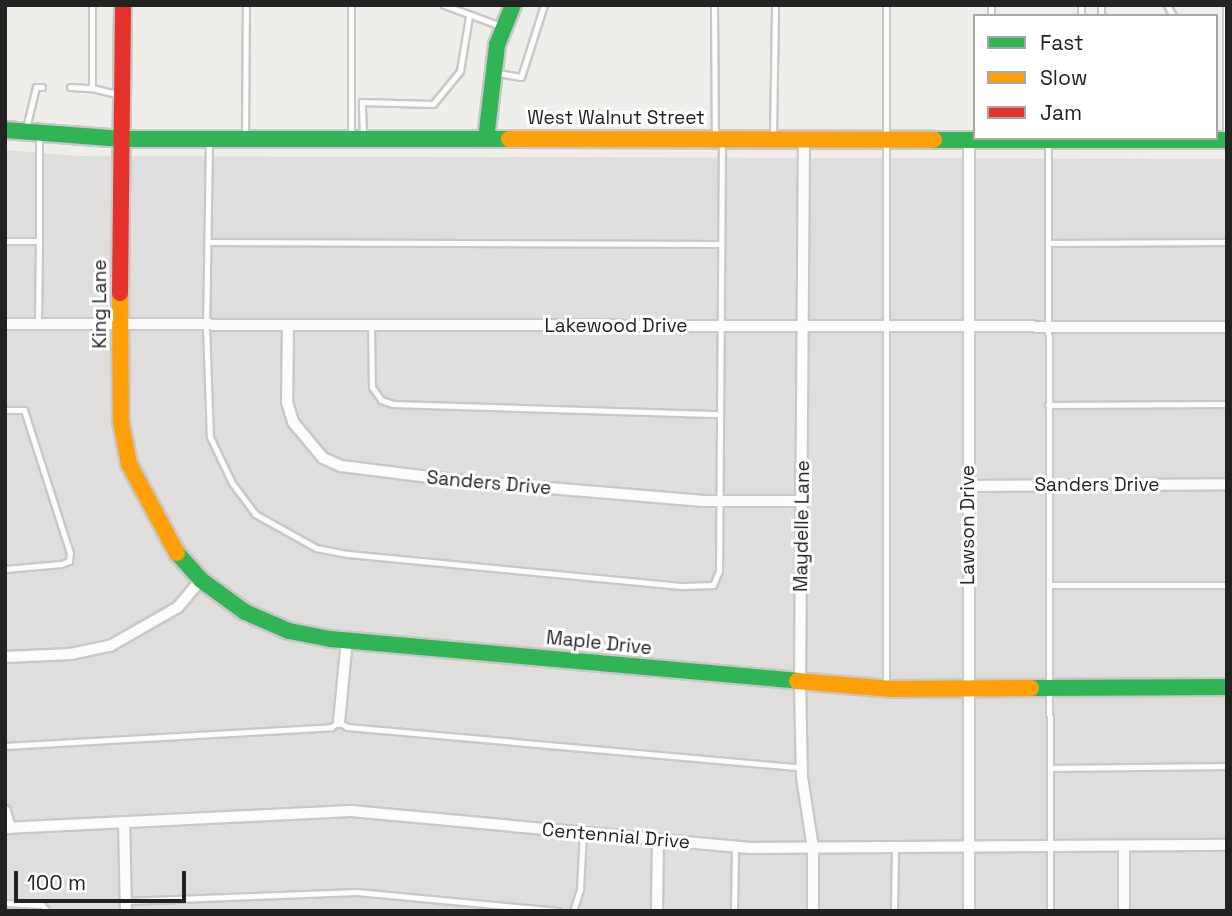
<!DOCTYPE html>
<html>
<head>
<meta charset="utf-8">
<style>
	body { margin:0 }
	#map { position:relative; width:1232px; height:916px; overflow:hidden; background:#f0eeeb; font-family:"Space Grotesk",sans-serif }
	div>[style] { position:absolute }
	.residential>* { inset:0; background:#dfdedc }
	.roads { filter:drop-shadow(2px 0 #c9c8c7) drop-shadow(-2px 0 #c9c8c7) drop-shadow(0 2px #c9c8c7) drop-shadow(0 -2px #c9c8c7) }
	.lane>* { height:5px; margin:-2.5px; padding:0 2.5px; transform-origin:2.5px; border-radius:2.5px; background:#fdfcfc }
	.street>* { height:10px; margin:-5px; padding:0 5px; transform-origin:5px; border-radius:5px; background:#fdfcfc }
	.fast>* { height:16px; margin:-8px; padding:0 8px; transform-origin:8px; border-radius:8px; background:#30b455 }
	.slow>* { height:16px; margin:-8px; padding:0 8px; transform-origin:8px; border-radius:8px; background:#ff9f0a }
	.jam>* { height:16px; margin:-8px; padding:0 8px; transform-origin:8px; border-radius:8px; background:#e5322d }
	span { translate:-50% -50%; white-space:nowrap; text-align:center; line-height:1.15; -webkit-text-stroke:6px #fff; paint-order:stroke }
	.street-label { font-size:19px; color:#222 }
	.frame { position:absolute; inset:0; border:7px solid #222; pointer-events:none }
	.legend { position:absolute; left:973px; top:14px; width:245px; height:126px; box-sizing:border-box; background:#fff; border:2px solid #a7a7a7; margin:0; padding:9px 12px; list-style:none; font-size:21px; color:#222 }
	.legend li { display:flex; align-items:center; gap:14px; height:35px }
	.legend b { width:35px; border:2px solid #a7a7a7 }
	.scale { position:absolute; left:14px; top:871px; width:172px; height:32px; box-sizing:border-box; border:4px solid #222; border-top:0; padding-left:9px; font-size:21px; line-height:24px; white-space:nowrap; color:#222; -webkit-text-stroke:5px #fff; paint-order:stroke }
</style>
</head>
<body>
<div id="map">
	<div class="residential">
		<i style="clip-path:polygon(5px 150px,78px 156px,1227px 159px,1227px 911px,5px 911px)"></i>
	</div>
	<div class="roads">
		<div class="lane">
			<i style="left:92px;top:5px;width:83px;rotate:90deg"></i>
			<i style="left:92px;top:88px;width:30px;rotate:14deg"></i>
			<i style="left:351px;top:5px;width:131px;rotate:90deg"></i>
			<i style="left:444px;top:5px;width:63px;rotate:20.4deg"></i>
			<i style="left:714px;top:5px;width:134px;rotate:89.6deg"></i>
			<i style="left:991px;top:5px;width:11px;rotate:90deg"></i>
			<i style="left:1081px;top:5px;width:11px;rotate:90deg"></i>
			<i style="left:1167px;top:5px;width:13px;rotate:61deg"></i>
			<i style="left:1226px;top:5px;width:132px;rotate:90deg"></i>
			<i style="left:1101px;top:16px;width:11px;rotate:-90deg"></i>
			<i style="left:498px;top:73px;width:23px;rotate:10deg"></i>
			<i style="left:521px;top:77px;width:76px;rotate:-72.3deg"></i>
			<i style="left:70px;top:87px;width:22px;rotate:3deg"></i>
			<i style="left:26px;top:128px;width:42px;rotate:-76.3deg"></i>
			<i style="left:36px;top:87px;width:6px"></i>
			<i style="left:245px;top:136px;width:131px;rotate:-89.6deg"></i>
			<i style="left:363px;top:136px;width:34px;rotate:-92deg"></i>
			<i style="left:362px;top:102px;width:71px;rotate:1.6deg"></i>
			<i style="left:433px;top:104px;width:43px;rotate:-50.7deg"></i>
			<i style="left:460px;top:71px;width:56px;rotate:-80.7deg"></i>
			<i style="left:773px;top:136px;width:131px;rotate:-89.1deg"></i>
			<i style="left:1048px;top:140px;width:771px;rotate:89.85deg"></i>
			<i style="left:209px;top:142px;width:183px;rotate:90.9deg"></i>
			<i style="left:206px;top:325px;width:112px;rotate:88deg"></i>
			<i style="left:210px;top:437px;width:51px;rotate:64.4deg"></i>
			<i style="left:232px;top:483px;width:39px;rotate:53deg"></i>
			<i style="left:255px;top:514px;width:70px;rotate:29.1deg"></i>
			<i style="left:316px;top:548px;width:33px;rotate:11deg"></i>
			<i style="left:348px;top:554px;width:337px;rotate:5.5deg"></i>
			<i style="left:683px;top:586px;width:30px;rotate:-2deg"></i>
			<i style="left:713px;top:585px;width:15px;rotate:-67deg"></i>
			<i style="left:719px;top:571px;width:429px;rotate:-89.6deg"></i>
			<i style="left:5px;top:241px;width:34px"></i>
			<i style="left:39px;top:241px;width:82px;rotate:90.7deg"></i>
			<i style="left:39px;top:241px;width:105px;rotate:-90deg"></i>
			<i style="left:208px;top:242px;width:513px;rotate:0.22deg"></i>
			<i style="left:1048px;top:243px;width:179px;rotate:-0.3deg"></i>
			<i style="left:371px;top:326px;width:61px;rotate:89.1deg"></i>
			<i style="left:372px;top:387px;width:16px;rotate:55deg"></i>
			<i style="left:381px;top:400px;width:13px;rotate:18deg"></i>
			<i style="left:393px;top:404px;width:327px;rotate:1.8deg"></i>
			<i style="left:1048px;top:405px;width:179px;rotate:-0.3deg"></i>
			<i style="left:5px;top:410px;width:19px"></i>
			<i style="left:24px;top:410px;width:150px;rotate:72.2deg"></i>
			<i style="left:70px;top:553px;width:8px;rotate:97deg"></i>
			<i style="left:69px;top:561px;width:9px;rotate:159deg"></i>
			<i style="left:61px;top:564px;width:56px;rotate:174.9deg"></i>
			<i style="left:1050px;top:585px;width:177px"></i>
			<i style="left:886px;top:685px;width:680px;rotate:-90deg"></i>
			<i style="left:5px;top:746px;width:327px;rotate:-3.3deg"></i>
			<i style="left:331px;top:727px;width:9px;rotate:-32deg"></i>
			<i style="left:339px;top:722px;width:9px;rotate:32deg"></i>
			<i style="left:347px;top:727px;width:457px;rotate:5.1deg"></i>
			<i style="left:1050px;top:768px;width:177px;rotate:-0.6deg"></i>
			<i style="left:125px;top:901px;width:232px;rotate:-2.2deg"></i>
			<i style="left:357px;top:892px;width:202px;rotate:5.4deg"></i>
			<i style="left:5px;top:903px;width:37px;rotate:3deg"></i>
			<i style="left:42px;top:905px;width:8px;rotate:50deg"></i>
			<i style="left:573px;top:911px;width:23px;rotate:-72deg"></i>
			<i style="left:580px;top:889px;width:57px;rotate:-87deg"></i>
			<i style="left:734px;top:911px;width:64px;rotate:-89.1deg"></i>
			<i style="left:894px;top:911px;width:64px;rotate:-89.1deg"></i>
		</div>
		<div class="street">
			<i style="left:804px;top:139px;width:543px;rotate:90.42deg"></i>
			<i style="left:800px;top:682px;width:95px;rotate:88.8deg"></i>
			<i style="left:802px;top:777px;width:72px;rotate:81.2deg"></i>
			<i style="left:813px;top:848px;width:63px;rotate:90deg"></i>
			<i style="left:5px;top:324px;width:1222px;rotate:0.14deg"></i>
			<i style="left:288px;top:325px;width:77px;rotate:90.7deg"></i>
			<i style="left:287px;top:402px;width:21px;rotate:73deg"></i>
			<i style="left:293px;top:422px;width:47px;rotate:50.2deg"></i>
			<i style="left:323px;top:458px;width:20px;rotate:24deg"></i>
			<i style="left:341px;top:466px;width:113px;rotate:7.1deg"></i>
			<i style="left:453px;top:480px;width:249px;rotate:4.8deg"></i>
			<i style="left:701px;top:501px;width:101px"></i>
			<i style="left:968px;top:486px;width:259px;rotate:-0.4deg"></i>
			<i style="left:5px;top:657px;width:66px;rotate:-2.6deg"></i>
			<i style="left:71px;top:654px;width:40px;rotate:-12deg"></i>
			<i style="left:110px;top:646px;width:78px;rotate:-29.8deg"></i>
			<i style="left:178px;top:607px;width:35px;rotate:-50deg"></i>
			<i style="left:339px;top:722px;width:83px;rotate:-84.5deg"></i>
			<i style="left:5px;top:811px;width:18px;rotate:74deg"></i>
			<i style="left:124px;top:822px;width:89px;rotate:88.7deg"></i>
			<i style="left:5px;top:828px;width:346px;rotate:-2.8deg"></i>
			<i style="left:351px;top:811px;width:401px;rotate:5.3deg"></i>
			<i style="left:750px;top:848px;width:477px;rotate:-0.4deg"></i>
			<i style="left:1124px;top:848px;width:63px;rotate:90deg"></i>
			<i style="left:657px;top:911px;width:71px;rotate:-89.2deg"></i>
			<i style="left:969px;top:911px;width:771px;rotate:-90deg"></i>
		</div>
		<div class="fast">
			<i style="left:5px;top:130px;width:118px;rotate:4.4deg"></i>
			<i style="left:123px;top:139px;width:386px"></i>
			<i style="left:486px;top:139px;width:95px;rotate:-83.3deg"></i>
			<i style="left:497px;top:45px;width:43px;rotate:-68.2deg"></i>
			<i style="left:934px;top:140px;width:293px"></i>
			<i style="left:177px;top:553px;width:36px;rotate:48deg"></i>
			<i style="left:201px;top:580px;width:54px;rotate:36deg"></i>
			<i style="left:245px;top:612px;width:48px;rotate:23.4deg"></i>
			<i style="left:289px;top:631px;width:42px;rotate:11deg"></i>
			<i style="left:330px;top:639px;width:469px;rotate:5.1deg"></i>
			<i style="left:1031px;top:688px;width:196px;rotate:-0.3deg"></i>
		</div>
		<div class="slow">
			<i style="left:509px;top:139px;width:425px;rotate:0.1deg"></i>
			<i style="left:120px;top:293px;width:129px;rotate:89.6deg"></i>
			<i style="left:121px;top:422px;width:43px;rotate:79.2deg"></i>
			<i style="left:129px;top:464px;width:101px;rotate:61.7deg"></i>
			<i style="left:797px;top:681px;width:95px;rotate:4.8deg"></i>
			<i style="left:892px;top:689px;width:139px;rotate:-0.4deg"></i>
		</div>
		<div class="jam">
			<i style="left:120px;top:293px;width:288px;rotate:-89.4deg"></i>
		</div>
	</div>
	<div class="street-label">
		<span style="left:616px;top:118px">West Walnut Street</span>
		<span style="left:100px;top:304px;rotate:-90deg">King Lane</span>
		<span style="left:616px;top:326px">Lakewood Drive</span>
		<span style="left:489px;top:483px;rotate:5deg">Sanders Drive</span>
		<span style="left:1097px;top:485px">Sanders Drive</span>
		<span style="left:968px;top:525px;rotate:-90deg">Lawson Drive</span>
		<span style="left:802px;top:526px;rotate:-89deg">Maydelle Lane</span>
		<span style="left:599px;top:643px;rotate:6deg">Maple Drive</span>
		<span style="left:616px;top:836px;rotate:5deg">Centennial Drive</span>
	</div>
	<div class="frame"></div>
	<ul class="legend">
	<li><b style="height:9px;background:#30b455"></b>Fast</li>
	<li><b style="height:9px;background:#ff9f0a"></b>Slow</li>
	<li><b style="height:9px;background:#e5322d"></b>Jam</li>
	</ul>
	<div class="scale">100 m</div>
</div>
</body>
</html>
